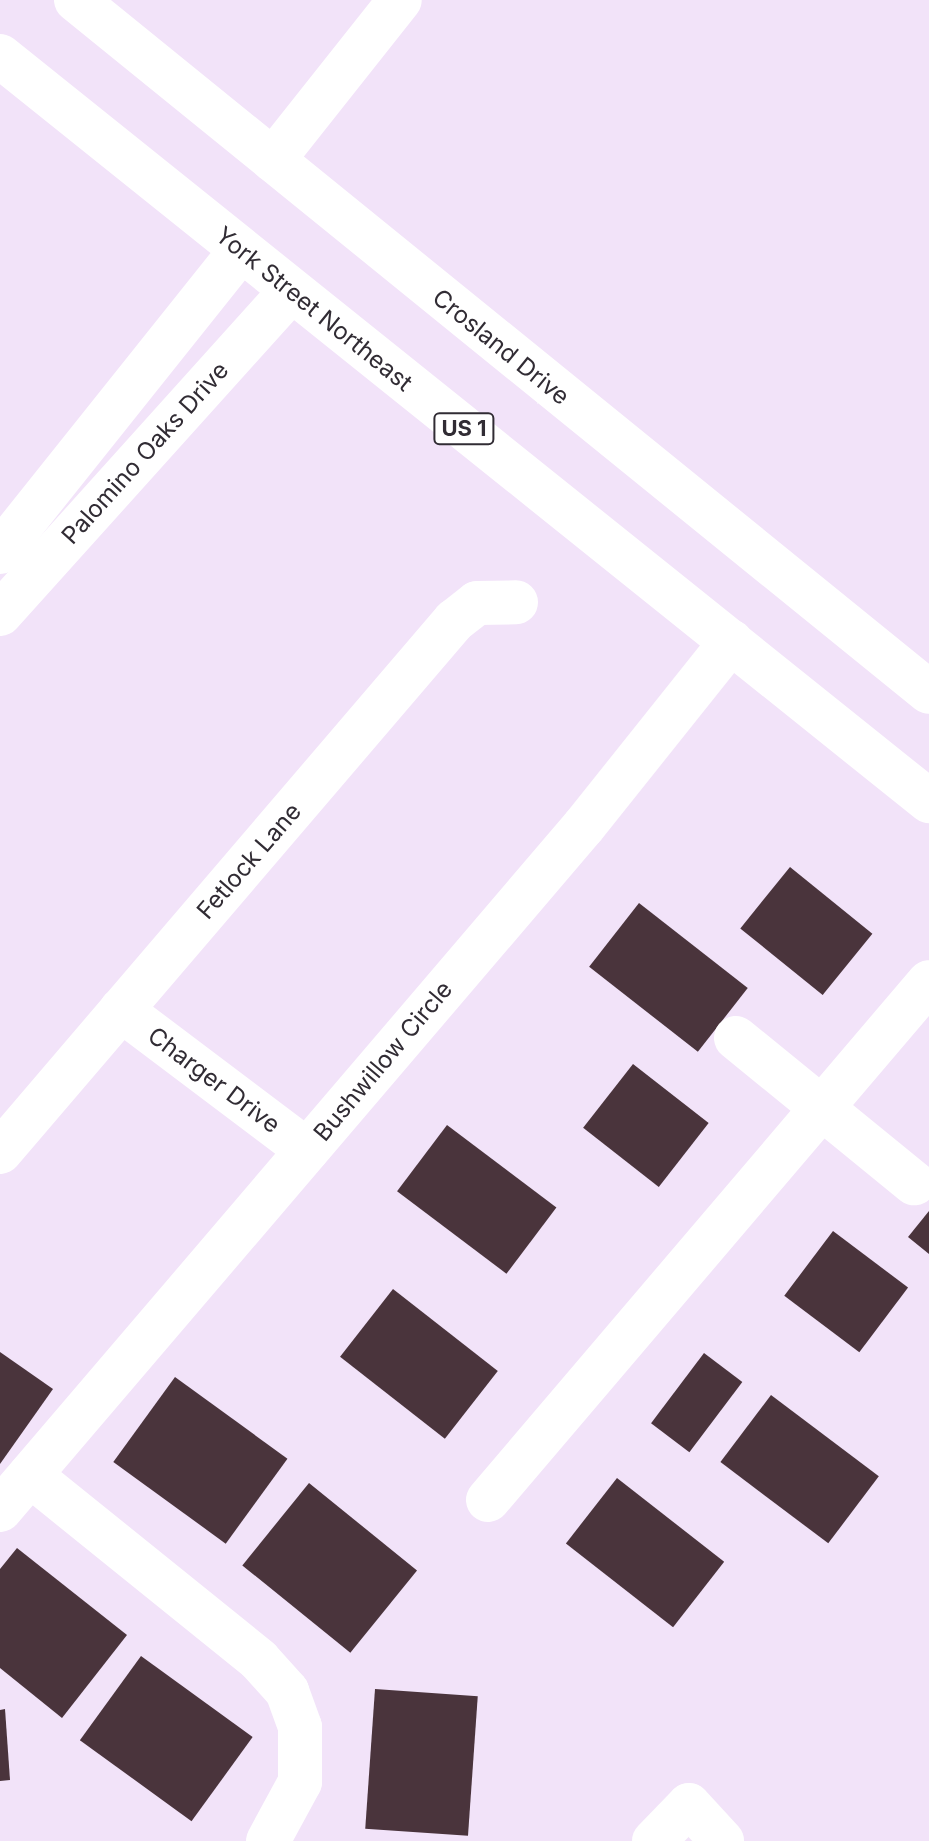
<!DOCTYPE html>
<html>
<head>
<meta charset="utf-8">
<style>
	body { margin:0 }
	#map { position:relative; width:929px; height:1841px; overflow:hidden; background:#f2e3f9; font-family:Inter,sans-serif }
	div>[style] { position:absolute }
	.building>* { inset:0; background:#4a343c; transform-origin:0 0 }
	.minor>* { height:44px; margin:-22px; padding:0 22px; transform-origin:22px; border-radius:22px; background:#fff }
	.highway>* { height:44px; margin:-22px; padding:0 22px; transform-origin:22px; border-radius:22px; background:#fff }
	span { translate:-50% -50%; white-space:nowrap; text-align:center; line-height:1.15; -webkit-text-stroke:8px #fff; paint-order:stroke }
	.shield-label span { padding:2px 6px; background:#fff; border:2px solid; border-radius:6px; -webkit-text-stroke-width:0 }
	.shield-label { font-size:22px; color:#312c34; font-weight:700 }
	.street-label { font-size:24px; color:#312c34 }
</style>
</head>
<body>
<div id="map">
	<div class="building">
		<i style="left:790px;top:867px;width:106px;height:79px;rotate:39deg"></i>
		<i style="left:639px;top:903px;width:138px;height:81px;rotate:38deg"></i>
		<i style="left:633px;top:1064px;width:96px;height:81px;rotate:38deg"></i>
		<i style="left:447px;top:1125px;width:137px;height:83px;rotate:37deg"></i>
		<i style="clip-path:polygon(929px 1211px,929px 1254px,908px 1237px)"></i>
		<i style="left:833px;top:1231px;width:94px;height:81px;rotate:37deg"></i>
		<i style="left:393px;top:1289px;width:133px;height:86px;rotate:38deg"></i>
		<i style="clip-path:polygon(0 1352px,53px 1389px,0 1464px)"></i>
		<i style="left:704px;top:1353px;width:48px;height:88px;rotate:37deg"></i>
		<i style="left:175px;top:1377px;width:139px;height:105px;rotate:36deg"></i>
		<i style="left:771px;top:1395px;width:135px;height:84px;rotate:37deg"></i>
		<i style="left:617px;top:1478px;width:136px;height:83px;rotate:38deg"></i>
		<i style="left:309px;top:1483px;width:139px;height:106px;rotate:39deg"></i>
		<i style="clip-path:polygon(17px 1548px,127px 1635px,62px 1718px,0 1668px,0 1569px)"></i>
		<i style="left:141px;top:1656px;width:138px;height:104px;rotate:36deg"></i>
		<i style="left:375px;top:1689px;width:103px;height:140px;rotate:4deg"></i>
		<i style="clip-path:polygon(5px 1709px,10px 1780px,0 1781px,0 1710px)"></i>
	</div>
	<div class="minor">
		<i style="left:76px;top:0;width:1098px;rotate:39.05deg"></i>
		<i style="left:273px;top:160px;width:204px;rotate:-51.6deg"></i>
		<i style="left:0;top:552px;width:385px;rotate:-51.4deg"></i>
		<i style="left:0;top:614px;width:435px;rotate:-48deg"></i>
		<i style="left:121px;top:1010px;width:233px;rotate:37deg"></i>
		<i style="left:736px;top:1038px;width:230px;rotate:39.2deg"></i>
		<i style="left:0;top:1152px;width:699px;rotate:-49.47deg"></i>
		<i style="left:454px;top:621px;width:29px;rotate:-38deg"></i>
		<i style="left:477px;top:603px;width:39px;rotate:-1deg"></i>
		<i style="left:30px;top:1475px;width:294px;rotate:38.9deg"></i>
		<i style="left:259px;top:1660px;width:42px;rotate:47.9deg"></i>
		<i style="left:287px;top:1691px;width:38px;rotate:70deg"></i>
		<i style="left:300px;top:1727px;width:55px;rotate:90deg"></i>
		<i style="left:300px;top:1782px;width:67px;rotate:118.5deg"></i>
		<i style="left:488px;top:1500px;width:680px;rotate:-49.59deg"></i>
		<i style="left:0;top:1510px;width:899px;rotate:-49.51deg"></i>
		<i style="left:584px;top:826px;width:236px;rotate:-51.4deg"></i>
		<i style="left:654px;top:1841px;width:50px;rotate:-45.8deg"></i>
		<i style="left:689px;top:1805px;width:49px;rotate:47.5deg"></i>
	</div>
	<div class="highway">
		<i style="left:0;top:56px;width:1191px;rotate:38.73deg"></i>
	</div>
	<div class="shield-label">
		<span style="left:464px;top:429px">US 1</span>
	</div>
	<div class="street-label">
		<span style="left:314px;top:309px;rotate:39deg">York Street Northeast</span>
		<span style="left:501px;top:347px;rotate:39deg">Crosland Drive</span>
		<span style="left:145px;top:453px;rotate:-48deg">Palomino Oaks Drive</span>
		<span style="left:249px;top:861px;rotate:-49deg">Fetlock Lane</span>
		<span style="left:383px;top:1061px;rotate:-50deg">Bushwillow Circle</span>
		<span style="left:214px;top:1080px;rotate:37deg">Charger Drive</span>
	</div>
</div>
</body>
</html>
